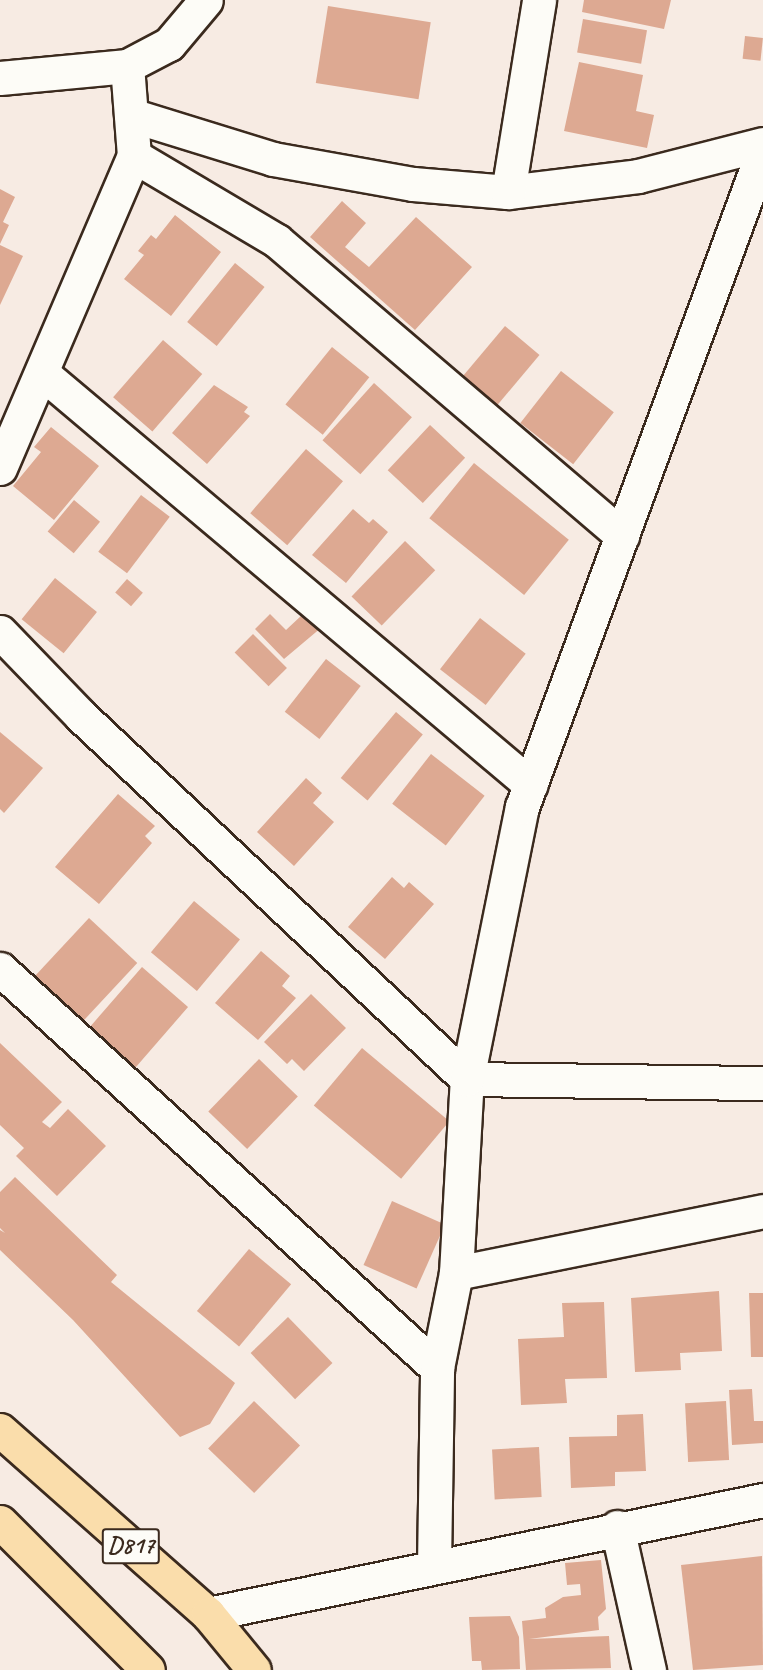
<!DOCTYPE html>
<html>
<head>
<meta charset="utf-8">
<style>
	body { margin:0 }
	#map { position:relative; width:763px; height:1670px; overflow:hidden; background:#f7ebe3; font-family:Caveat,sans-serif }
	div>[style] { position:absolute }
	.building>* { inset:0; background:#dda992; transform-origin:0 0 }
	.roads { filter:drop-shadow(2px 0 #3b2a1e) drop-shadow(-2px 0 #3b2a1e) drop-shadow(0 2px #3b2a1e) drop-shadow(0 -2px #3b2a1e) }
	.street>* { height:33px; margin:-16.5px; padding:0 16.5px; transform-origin:16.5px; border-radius:16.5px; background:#fdfcf7 }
	.highway>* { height:33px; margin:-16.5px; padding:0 16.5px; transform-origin:16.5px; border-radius:16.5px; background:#faddab }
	span { translate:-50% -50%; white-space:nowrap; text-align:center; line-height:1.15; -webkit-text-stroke:6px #fdfcf7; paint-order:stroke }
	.shield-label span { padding:2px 4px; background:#fdfcf7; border:2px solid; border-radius:4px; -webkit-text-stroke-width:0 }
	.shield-label { font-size:24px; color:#3b2a1e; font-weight:700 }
</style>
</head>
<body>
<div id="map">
	<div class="building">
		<i style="clip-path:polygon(584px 0,671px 0,664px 29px,582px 12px)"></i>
		<i style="left:328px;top:6px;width:104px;height:78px;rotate:9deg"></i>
		<i style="left:583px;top:19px;width:65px;height:34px;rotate:10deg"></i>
		<i style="left:745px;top:36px;width:18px;height:23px;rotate:6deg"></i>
		<i style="clip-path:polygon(579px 62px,643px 75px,636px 111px,654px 115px,647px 148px,564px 131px)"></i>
		<i style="clip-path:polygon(0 189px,15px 197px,3px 222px,9px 225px,0 244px)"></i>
		<i style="clip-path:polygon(342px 201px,366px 223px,345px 247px,369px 267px,416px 217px,472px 267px,415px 330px,310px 237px)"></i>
		<i style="clip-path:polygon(175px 215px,221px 252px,171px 316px,124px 279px,144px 255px,138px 251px,151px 235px,156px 239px)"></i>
		<i style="clip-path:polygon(0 245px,23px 256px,0 305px)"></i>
		<i style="left:235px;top:263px;width:38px;height:76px;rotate:39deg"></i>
		<i style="left:505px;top:326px;width:45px;height:67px;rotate:40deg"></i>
		<i style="left:163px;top:340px;width:52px;height:76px;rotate:41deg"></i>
		<i style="left:332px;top:347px;width:48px;height:74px;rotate:39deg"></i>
		<i style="left:561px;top:371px;width:67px;height:66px;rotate:38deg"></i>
		<i style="left:374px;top:383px;width:51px;height:77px;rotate:42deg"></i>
		<i style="clip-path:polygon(214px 385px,248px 407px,244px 412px,250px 416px,207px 464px,172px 433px)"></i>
		<i style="left:430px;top:425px;width:48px;height:62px;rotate:43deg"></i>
		<i style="clip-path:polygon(51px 427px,99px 466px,54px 520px,13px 486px,41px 452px,34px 447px)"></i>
		<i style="left:306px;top:449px;width:49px;height:85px;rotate:41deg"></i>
		<i style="left:474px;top:463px;width:122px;height:71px;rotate:39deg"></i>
		<i style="left:141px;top:495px;width:36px;height:71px;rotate:37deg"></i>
		<i style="left:74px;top:500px;width:34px;height:41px;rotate:40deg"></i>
		<i style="clip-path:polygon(353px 509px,369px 523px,373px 519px,388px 532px,346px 583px,312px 555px)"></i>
		<i style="left:405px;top:541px;width:42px;height:77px;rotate:44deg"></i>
		<i style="left:55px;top:578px;width:54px;height:53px;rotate:39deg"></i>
		<i style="left:127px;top:579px;width:21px;height:18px;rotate:41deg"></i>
		<i style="clip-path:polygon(270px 614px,286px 630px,302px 615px,307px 621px,312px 616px,322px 627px,284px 659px,255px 629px)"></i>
		<i style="left:480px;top:618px;width:58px;height:65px;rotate:38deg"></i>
		<i style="left:253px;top:634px;width:48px;height:26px;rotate:45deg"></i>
		<i style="left:326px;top:659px;width:44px;height:67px;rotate:38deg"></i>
		<i style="left:396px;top:712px;width:35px;height:86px;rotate:40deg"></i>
		<i style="clip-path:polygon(0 732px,43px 768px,4px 813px,0 809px)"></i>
		<i style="left:431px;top:754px;width:68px;height:63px;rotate:38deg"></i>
		<i style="clip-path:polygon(306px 778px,322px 793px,313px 803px,334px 822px,294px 866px,257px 832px)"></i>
		<i style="clip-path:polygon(118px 794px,155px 826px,145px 836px,152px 843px,99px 904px,55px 867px)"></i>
		<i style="clip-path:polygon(392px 877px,404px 888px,409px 882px,434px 904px,385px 959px,348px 927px)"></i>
		<i style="left:194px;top:901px;width:60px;height:67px;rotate:40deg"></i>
		<i style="left:89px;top:918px;width:66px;height:83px;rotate:43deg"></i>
		<i style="clip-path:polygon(261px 951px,290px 976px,282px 986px,296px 998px,258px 1040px,215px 1003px)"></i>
		<i style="left:142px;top:967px;width:61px;height:84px;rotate:41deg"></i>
		<i style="clip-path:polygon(311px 994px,346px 1028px,304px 1071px,292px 1059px,287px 1064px,264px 1042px)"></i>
		<i style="clip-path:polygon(0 1043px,62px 1102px,42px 1122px,50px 1128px,68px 1109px,106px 1146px,57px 1196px,16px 1156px,24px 1148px,0 1125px)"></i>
		<i style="left:362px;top:1048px;width:114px;height:75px;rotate:40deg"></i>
		<i style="left:259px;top:1059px;width:54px;height:73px;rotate:44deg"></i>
		<i style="clip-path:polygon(15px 1177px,117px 1275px,111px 1282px,235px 1383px,210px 1424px,180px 1437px,73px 1320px,0 1250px,0 1230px,5px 1233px,0 1228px,0 1192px)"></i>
		<i style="left:392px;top:1201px;width:58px;height:70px;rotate:24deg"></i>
		<i style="left:249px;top:1249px;width:55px;height:81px;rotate:40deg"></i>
		<i style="clip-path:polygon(719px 1291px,722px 1351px,680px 1353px,681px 1370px,635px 1372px,631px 1298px)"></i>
		<i style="clip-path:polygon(749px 1293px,763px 1293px,763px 1357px,751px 1357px)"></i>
		<i style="clip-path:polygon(604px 1302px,607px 1378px,565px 1379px,567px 1403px,521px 1405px,518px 1339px,564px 1337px,562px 1303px)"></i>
		<i style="left:288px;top:1317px;width:64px;height:52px;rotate:46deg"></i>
		<i style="clip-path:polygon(752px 1389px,754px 1421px,763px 1421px,763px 1443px,732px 1445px,729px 1390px)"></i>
		<i style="left:254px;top:1401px;width:64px;height:66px;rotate:44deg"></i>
		<i style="left:726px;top:1401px;width:59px;height:41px;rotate:87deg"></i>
		<i style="clip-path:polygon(643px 1414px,646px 1471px,615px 1472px,615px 1486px,571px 1488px,569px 1437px,617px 1436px,617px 1415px)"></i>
		<i style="left:539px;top:1447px;width:50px;height:47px;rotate:87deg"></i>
		<i style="clip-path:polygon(762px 1556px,763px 1665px,693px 1670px,681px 1565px)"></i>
		<i style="clip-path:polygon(601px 1560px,606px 1609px,598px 1617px,599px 1630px,529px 1639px,609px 1636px,611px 1668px,526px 1670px,522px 1621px,546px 1618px,545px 1608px,563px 1597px,581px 1595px,580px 1584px,567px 1585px,565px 1563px)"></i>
		<i style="clip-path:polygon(510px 1616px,519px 1637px,520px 1669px,482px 1670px,481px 1661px,472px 1661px,469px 1617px)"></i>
	</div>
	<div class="roads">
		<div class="street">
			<i style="left:0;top:78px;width:128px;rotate:-5.4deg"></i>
			<i style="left:127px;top:66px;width:47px;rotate:-27.6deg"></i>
			<i style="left:169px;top:44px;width:57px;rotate:-49.9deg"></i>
			<i style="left:131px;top:115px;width:149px;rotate:17.2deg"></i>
			<i style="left:273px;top:159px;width:142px;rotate:10.1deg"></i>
			<i style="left:413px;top:184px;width:95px;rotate:4.8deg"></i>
			<i style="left:508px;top:192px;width:131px;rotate:-7deg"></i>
			<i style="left:638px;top:176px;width:129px;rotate:-14.4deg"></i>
			<i style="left:134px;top:156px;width:166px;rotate:30.7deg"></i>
			<i style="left:277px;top:241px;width:454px;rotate:40.5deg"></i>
			<i style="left:508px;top:192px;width:194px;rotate:-80.8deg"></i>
			<i style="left:42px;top:373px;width:639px;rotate:40.12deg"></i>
			<i style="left:0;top:468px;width:340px;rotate:-66.8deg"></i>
			<i style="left:134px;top:156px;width:90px;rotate:-94.4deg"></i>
			<i style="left:0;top:632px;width:117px;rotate:46deg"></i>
			<i style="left:81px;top:716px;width:530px;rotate:43.24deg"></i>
			<i style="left:467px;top:1079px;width:296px;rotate:0.8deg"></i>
			<i style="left:0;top:969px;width:592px;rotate:42.4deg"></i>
			<i style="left:456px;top:1273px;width:313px;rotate:-11.4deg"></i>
			<i style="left:617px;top:1527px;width:147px;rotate:77.4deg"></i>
			<i style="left:434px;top:1565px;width:197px;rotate:-89.1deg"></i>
			<i style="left:437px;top:1368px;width:97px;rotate:-78.7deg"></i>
			<i style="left:456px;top:1273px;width:194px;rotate:-86.8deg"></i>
			<i style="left:467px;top:1079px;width:278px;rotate:-78.6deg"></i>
			<i style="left:522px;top:807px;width:699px;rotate:-69.83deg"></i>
			<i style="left:208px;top:1614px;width:567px;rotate:-11.61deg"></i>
		</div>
		<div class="highway">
			<i style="left:0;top:1430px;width:278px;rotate:41.5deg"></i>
			<i style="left:208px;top:1614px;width:72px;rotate:50.6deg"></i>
			<i style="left:0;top:1522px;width:209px;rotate:45deg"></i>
		</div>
	</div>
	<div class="shield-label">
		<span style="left:131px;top:1546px">D817</span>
	</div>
</div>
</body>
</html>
